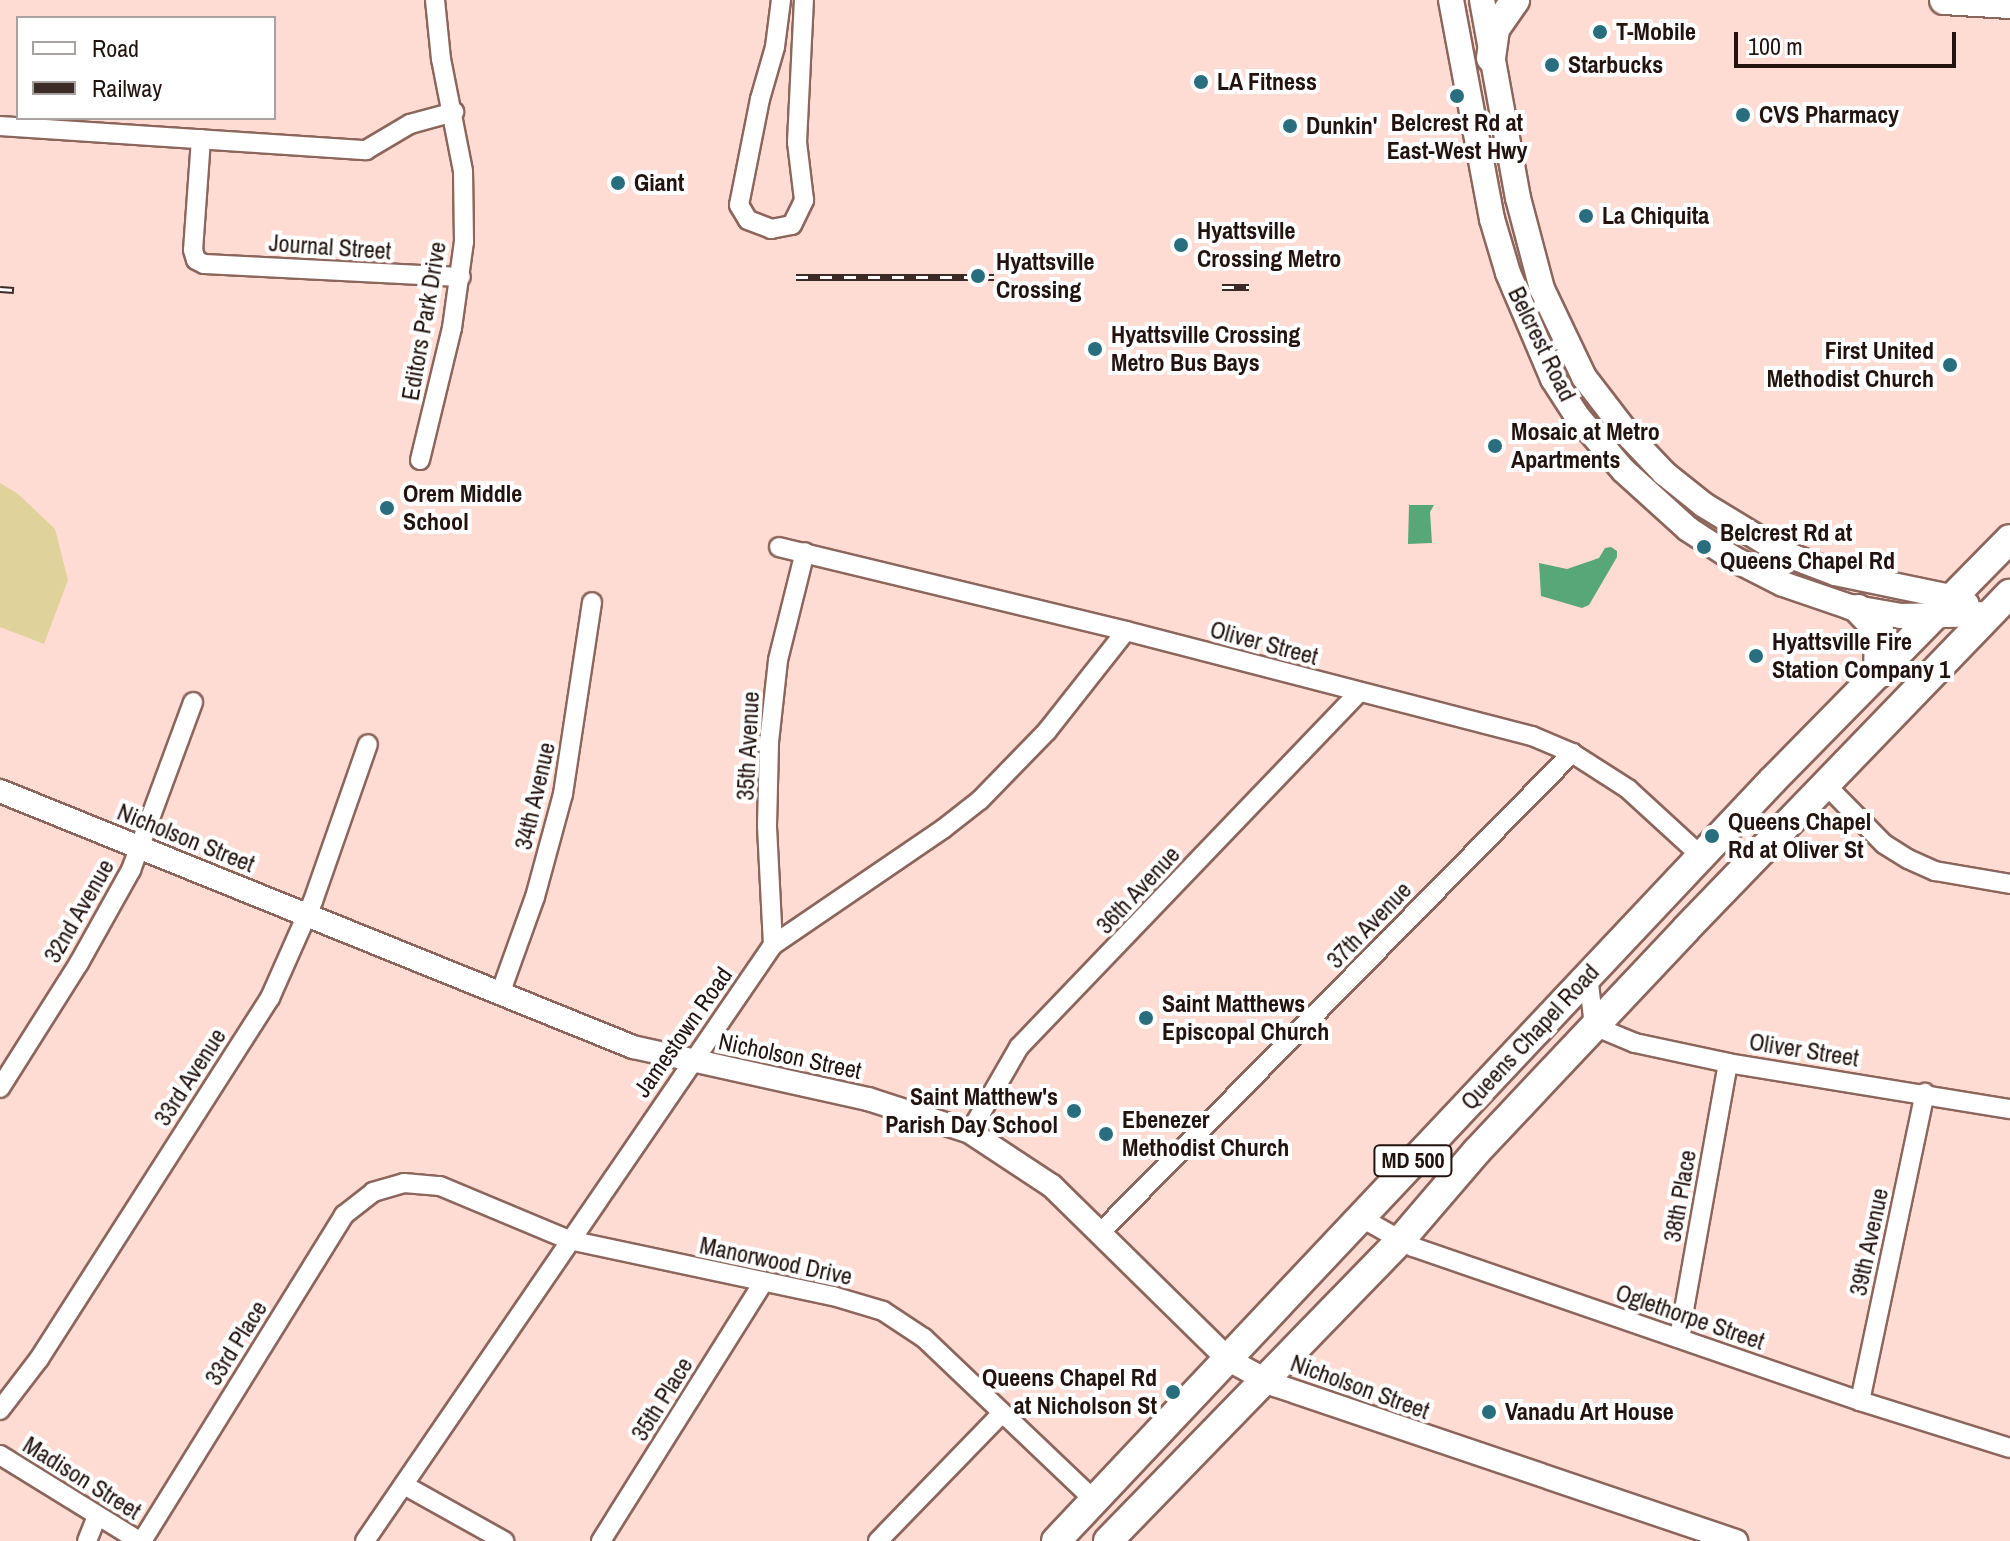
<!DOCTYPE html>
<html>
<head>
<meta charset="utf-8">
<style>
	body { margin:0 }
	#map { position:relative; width:2010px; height:1541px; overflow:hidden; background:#ffdcd3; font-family:"Archivo Narrow",sans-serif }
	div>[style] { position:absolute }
	.green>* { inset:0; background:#dfd29b }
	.water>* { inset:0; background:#58a778 }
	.roads { filter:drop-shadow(2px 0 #8c665c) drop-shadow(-2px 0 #8c665c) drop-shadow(0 2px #8c665c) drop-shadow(0 -2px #8c665c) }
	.minor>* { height:18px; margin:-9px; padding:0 9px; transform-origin:9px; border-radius:9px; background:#fff }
	.tertiary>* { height:22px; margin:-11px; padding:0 11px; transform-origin:11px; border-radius:11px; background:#fff }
	.secondary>* { height:24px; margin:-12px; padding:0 12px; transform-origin:12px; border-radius:12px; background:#fff }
	.primary>* { height:28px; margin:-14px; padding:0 14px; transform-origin:14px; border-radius:14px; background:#fff }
	.rail>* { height:7px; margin-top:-3.5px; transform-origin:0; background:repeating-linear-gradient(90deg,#fff 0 12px,#3b2a25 0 24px); box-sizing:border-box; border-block:2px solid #3b2a25 }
	.dots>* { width:22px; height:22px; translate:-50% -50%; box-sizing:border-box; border:4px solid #fff; border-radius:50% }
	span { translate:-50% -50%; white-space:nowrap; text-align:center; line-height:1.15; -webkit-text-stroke:8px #fff; paint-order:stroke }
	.shield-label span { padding:2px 6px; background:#fff; border:2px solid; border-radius:6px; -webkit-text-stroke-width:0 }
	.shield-label { font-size:22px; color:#22130f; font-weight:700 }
	.poi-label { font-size:24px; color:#22130f; font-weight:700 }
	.left { translate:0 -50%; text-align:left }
	.right { translate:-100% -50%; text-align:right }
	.street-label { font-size:24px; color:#22130f }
	.legend { position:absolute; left:16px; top:16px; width:260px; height:104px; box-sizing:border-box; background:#fff; border:2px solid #a7a19f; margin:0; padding:10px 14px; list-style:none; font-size:24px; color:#22130f }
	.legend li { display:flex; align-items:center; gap:16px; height:40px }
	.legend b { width:40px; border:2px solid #a7a19f }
	.scale { position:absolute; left:1734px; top:32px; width:222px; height:36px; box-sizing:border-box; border:4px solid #22130f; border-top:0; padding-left:10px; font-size:24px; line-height:28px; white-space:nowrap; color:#22130f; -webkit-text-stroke:6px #fff; paint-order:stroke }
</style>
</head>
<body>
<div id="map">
	<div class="green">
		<i style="clip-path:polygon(0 483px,18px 494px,55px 529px,68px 580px,44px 644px,0 627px)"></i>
	</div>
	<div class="water">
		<i style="clip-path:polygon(1409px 505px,1434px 505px,1430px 512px,1432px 543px,1408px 544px)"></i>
		<i style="clip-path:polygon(1611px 547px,1617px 551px,1617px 557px,1589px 605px,1582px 608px,1541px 596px,1539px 563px,1567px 569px,1599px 558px,1605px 548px)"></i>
	</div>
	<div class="roads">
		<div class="minor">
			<i style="left:781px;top:0;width:47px;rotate:97.3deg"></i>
			<i style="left:775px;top:47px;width:54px;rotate:106.1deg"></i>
			<i style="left:760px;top:99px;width:108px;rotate:101.2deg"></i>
			<i style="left:739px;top:205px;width:17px;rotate:59deg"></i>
			<i style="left:748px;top:220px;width:25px;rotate:21deg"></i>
			<i style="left:771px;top:229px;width:21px;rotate:-11deg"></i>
			<i style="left:792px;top:225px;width:28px;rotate:-64deg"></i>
			<i style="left:804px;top:200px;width:58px;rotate:-96.9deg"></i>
			<i style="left:797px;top:142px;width:142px;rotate:-87.2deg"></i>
			<i style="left:0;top:126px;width:367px;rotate:3.8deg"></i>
			<i style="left:366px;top:150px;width:51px;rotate:-30.6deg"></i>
			<i style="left:410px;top:124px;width:46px;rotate:-15.3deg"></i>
			<i style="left:201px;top:139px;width:111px;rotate:94.1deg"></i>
			<i style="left:193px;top:250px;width:10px;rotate:73deg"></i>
			<i style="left:196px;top:260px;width:9px;rotate:27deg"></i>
			<i style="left:204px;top:264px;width:257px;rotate:2.9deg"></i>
			<i style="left:420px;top:460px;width:136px;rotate:-76.4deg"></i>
			<i style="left:452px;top:328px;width:87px;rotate:-82.1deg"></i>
			<i style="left:464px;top:242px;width:71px;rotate:-90.8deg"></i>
			<i style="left:463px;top:171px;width:114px;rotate:-101.1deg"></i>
			<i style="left:441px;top:59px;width:59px;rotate:-95.8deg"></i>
			<i style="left:779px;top:547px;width:357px;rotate:13.6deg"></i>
			<i style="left:1126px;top:631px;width:419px;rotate:14.5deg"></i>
			<i style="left:1532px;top:736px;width:43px;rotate:23deg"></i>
			<i style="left:1572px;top:753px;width:67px;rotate:32.7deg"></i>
			<i style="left:1628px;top:789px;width:99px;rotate:42.5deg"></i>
			<i style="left:1825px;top:784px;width:84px;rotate:45.5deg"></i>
			<i style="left:1884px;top:844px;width:28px;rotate:32deg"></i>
			<i style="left:1908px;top:859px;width:30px;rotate:24deg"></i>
			<i style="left:1935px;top:871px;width:76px;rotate:9.8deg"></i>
			<i style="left:773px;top:945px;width:119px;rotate:-92.9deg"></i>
			<i style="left:767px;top:826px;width:84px;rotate:-88.6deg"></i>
			<i style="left:769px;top:742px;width:82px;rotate:-83.7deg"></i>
			<i style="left:778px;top:660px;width:111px;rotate:-76deg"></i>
			<i style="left:1588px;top:975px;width:51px;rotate:83.3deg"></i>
			<i style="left:1594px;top:1026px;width:44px;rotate:22.5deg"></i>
			<i style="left:1635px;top:1043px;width:95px;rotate:12.1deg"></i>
			<i style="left:1728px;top:1063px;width:286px;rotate:9.3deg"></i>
			<i style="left:500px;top:994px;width:103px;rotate:-70.2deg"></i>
			<i style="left:535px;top:897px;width:107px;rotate:-74.8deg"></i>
			<i style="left:563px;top:794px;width:194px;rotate:-81.4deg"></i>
			<i style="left:0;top:1088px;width:148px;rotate:-57.7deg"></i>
			<i style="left:79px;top:963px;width:107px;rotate:-60.8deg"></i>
			<i style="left:131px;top:870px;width:179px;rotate:-69.7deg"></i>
			<i style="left:970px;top:1132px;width:98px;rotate:-60deg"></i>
			<i style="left:1019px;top:1047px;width:490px;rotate:-46.2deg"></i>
			<i style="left:1360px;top:1217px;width:61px;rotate:29.5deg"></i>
			<i style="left:1413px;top:1247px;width:473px;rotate:19deg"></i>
			<i style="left:1860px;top:1401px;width:157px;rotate:17.4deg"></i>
			<i style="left:1101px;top:1232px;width:672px;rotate:-45.48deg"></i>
			<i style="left:1679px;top:1338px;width:279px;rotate:-79.9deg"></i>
			<i style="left:1860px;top:1401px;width:315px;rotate:-78.1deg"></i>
			<i style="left:0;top:1410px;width:64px;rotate:-52.6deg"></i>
			<i style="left:39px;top:1359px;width:429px;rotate:-57.4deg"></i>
			<i style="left:270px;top:998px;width:106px;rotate:-66.1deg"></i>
			<i style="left:313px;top:901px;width:166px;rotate:-70.7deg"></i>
			<i style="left:0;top:1455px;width:163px;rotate:31.7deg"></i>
			<i style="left:404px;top:1485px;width:115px;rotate:29.2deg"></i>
			<i style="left:87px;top:1541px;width:27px;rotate:-68deg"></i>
			<i style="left:142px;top:1541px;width:384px;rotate:-58.2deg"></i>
			<i style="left:344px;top:1215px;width:37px;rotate:-38deg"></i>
			<i style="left:373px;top:1192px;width:32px;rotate:-16deg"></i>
			<i style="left:404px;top:1183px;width:36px;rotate:5deg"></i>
			<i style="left:440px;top:1186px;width:140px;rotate:22.7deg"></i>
			<i style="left:569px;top:1240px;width:270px;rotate:12deg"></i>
			<i style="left:833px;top:1296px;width:52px;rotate:16.7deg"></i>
			<i style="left:883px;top:1311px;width:49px;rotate:33.4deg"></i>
			<i style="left:924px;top:1338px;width:236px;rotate:43.6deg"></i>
			<i style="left:365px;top:1541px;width:722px;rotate:-55.61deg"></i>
			<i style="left:773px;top:945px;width:206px;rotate:-34.3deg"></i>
			<i style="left:943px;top:829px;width:47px;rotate:-38.1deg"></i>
			<i style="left:980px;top:800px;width:96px;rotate:-45.8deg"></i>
			<i style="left:1047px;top:731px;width:127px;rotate:-51.7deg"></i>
			<i style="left:601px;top:1541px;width:305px;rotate:-57.9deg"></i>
			<i style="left:878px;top:1541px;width:177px;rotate:-45.9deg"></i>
		</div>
		<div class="tertiary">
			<i style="left:0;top:791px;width:683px;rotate:22.02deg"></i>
			<i style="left:633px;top:1047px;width:241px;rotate:12.5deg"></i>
			<i style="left:868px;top:1099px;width:107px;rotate:17.9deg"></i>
			<i style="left:970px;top:1132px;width:98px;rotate:33.4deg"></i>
			<i style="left:1052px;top:1186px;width:248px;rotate:44.5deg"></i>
			<i style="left:1229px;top:1360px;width:52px;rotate:28.5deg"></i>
			<i style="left:1275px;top:1385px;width:487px;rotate:18.7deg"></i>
		</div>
		<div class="secondary">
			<i style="left:1451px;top:0;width:223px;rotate:79.4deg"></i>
			<i style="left:1492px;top:219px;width:56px;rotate:73.5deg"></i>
			<i style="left:1508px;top:273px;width:115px;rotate:67deg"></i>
			<i style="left:1553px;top:379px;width:44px;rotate:57deg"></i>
			<i style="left:1577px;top:416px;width:71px;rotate:49.6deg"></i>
			<i style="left:1623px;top:470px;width:88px;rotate:42.2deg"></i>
			<i style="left:1688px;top:529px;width:55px;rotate:33.1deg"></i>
			<i style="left:1734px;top:559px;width:55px;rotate:27deg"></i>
			<i style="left:1783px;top:584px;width:71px;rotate:18.9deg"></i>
			<i style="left:1850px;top:607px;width:52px;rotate:10deg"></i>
			<i style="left:1901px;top:616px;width:90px;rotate:-1.3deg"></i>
			<i style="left:1482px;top:0;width:201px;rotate:79.7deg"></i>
			<i style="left:1518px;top:198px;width:94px;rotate:75.2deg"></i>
			<i style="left:1542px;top:289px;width:98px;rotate:64.5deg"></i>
			<i style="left:1584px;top:377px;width:76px;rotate:52.5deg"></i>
			<i style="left:1630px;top:437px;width:50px;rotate:46.6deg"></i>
			<i style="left:1664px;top:473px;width:51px;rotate:38.7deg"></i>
			<i style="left:1704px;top:505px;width:92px;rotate:31.3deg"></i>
			<i style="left:1783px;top:553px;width:56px;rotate:21deg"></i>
			<i style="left:1835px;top:573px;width:118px;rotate:11.7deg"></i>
			<i style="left:1951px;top:597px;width:17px;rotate:24deg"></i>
		</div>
		<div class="primary">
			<i style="left:1944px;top:0;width:66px;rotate:3.5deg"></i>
			<i style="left:1491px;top:58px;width:29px;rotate:-82deg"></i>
			<i style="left:1495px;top:29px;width:35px;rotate:-55deg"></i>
			<i style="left:1858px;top:609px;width:30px;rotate:46deg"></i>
			<i style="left:1879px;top:631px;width:43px;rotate:91.3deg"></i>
			<i style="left:1056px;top:1541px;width:1044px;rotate:-46.71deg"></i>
			<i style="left:1772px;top:781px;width:339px;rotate:-45.5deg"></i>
			<i style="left:1108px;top:1541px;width:417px;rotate:-45.8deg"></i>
			<i style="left:1399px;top:1242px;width:120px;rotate:-49.4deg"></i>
			<i style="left:1477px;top:1151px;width:305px;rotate:-46.7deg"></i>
			<i style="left:1686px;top:929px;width:466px;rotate:-46deg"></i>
		</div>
	</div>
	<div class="rail">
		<i style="left:796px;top:277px;width:198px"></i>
		<i style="left:1222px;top:287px;width:27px"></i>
		<i style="left:0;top:289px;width:14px;rotate:4deg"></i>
	</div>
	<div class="dots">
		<i style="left:1600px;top:32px;background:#296e7e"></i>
		<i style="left:1552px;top:65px;background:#296e7e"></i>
		<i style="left:1201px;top:82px;background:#296e7e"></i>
		<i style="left:1457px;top:96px;background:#296e7e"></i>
		<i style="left:1743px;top:115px;background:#296e7e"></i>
		<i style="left:1290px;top:126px;background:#296e7e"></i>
		<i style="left:618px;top:183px;background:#296e7e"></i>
		<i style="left:1586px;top:216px;background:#296e7e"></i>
		<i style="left:1181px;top:245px;background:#296e7e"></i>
		<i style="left:978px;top:276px;background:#296e7e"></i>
		<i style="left:1095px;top:349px;background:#296e7e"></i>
		<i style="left:1950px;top:365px;background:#296e7e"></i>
		<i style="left:1495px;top:446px;background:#296e7e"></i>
		<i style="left:387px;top:508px;background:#296e7e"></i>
		<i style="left:1704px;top:547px;background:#296e7e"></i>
		<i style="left:1756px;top:656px;background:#296e7e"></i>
		<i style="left:1712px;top:836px;background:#296e7e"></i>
		<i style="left:1146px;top:1018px;background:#296e7e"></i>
		<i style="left:1074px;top:1111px;background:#296e7e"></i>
		<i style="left:1106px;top:1134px;background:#296e7e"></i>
		<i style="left:1173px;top:1392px;background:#296e7e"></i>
		<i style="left:1489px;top:1412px;background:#296e7e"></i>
	</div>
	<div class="shield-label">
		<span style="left:1413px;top:1161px">MD 500</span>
	</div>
	<div class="poi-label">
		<span class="left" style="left:1616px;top:32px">T-Mobile</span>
		<span class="left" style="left:1568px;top:65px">Starbucks</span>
		<span class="left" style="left:1217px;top:82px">LA Fitness</span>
		<span class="left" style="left:1759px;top:115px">CVS Pharmacy</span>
		<span style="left:1457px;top:137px">Belcrest Rd at<br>East-West Hwy</span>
		<span class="left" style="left:1306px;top:126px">Dunkin'</span>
		<span class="left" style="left:634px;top:183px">Giant</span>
		<span class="left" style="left:1602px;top:216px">La Chiquita</span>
		<span class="left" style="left:1197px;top:245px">Hyattsville<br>Crossing Metro</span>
		<span class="left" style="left:996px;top:276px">Hyattsville<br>Crossing</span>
		<span class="left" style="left:1111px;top:349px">Hyattsville Crossing<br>Metro Bus Bays</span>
		<span class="right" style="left:1934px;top:365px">First United<br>Methodist Church</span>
		<span class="left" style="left:1511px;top:446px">Mosaic at Metro<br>Apartments</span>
		<span class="left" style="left:403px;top:508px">Orem Middle<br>School</span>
		<span class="left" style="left:1720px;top:547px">Belcrest Rd at<br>Queens Chapel Rd</span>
		<span class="left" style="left:1772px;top:656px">Hyattsville Fire<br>Station Company 1</span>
		<span class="left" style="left:1728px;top:836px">Queens Chapel<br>Rd at Oliver St</span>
		<span class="left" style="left:1162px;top:1018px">Saint Matthews<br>Episcopal Church</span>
		<span class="right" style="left:1058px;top:1111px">Saint Matthew's<br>Parish Day School</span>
		<span class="left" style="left:1122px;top:1134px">Ebenezer<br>Methodist Church</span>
		<span class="right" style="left:1157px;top:1392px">Queens Chapel Rd<br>at Nicholson St</span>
		<span class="left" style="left:1505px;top:1412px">Vanadu Art House</span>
	</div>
	<div class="street-label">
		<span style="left:330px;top:247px;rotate:4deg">Journal Street</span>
		<span style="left:424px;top:321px;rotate:-80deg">Editors Park Drive</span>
		<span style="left:1542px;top:344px;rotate:64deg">Belcrest Road</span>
		<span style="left:1264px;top:643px;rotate:15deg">Oliver Street</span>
		<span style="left:748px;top:746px;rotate:-87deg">35th Avenue</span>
		<span style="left:535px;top:796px;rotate:-77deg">34th Avenue</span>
		<span style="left:186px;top:838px;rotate:22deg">Nicholson Street</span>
		<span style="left:1138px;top:890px;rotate:-47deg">36th Avenue</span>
		<span style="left:79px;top:911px;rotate:-60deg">32nd Avenue</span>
		<span style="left:1369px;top:925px;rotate:-46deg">37th Avenue</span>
		<span style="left:683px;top:1032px;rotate:-55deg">Jamestown Road</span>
		<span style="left:1530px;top:1037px;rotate:-47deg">Queens Chapel Road</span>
		<span style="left:1804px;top:1050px;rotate:9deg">Oliver Street</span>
		<span style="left:790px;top:1056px;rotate:12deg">Nicholson Street</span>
		<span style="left:190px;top:1077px;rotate:-57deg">33rd Avenue</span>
		<span style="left:1680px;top:1196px;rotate:-80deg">38th Place</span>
		<span style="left:1869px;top:1242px;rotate:-78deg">39th Avenue</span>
		<span style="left:776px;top:1261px;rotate:12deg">Manorwood Drive</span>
		<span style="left:1690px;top:1317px;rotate:19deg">Oglethorpe Street</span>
		<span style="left:236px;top:1343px;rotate:-58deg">33rd Place</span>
		<span style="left:1360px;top:1387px;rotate:20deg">Nicholson Street</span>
		<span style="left:662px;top:1399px;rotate:-58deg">35th Place</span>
		<span style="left:82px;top:1478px;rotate:32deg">Madison Street</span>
	</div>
	<ul class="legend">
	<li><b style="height:10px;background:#fff"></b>Road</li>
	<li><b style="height:10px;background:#3b2a25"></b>Railway</li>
	</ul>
	<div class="scale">100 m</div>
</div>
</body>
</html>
